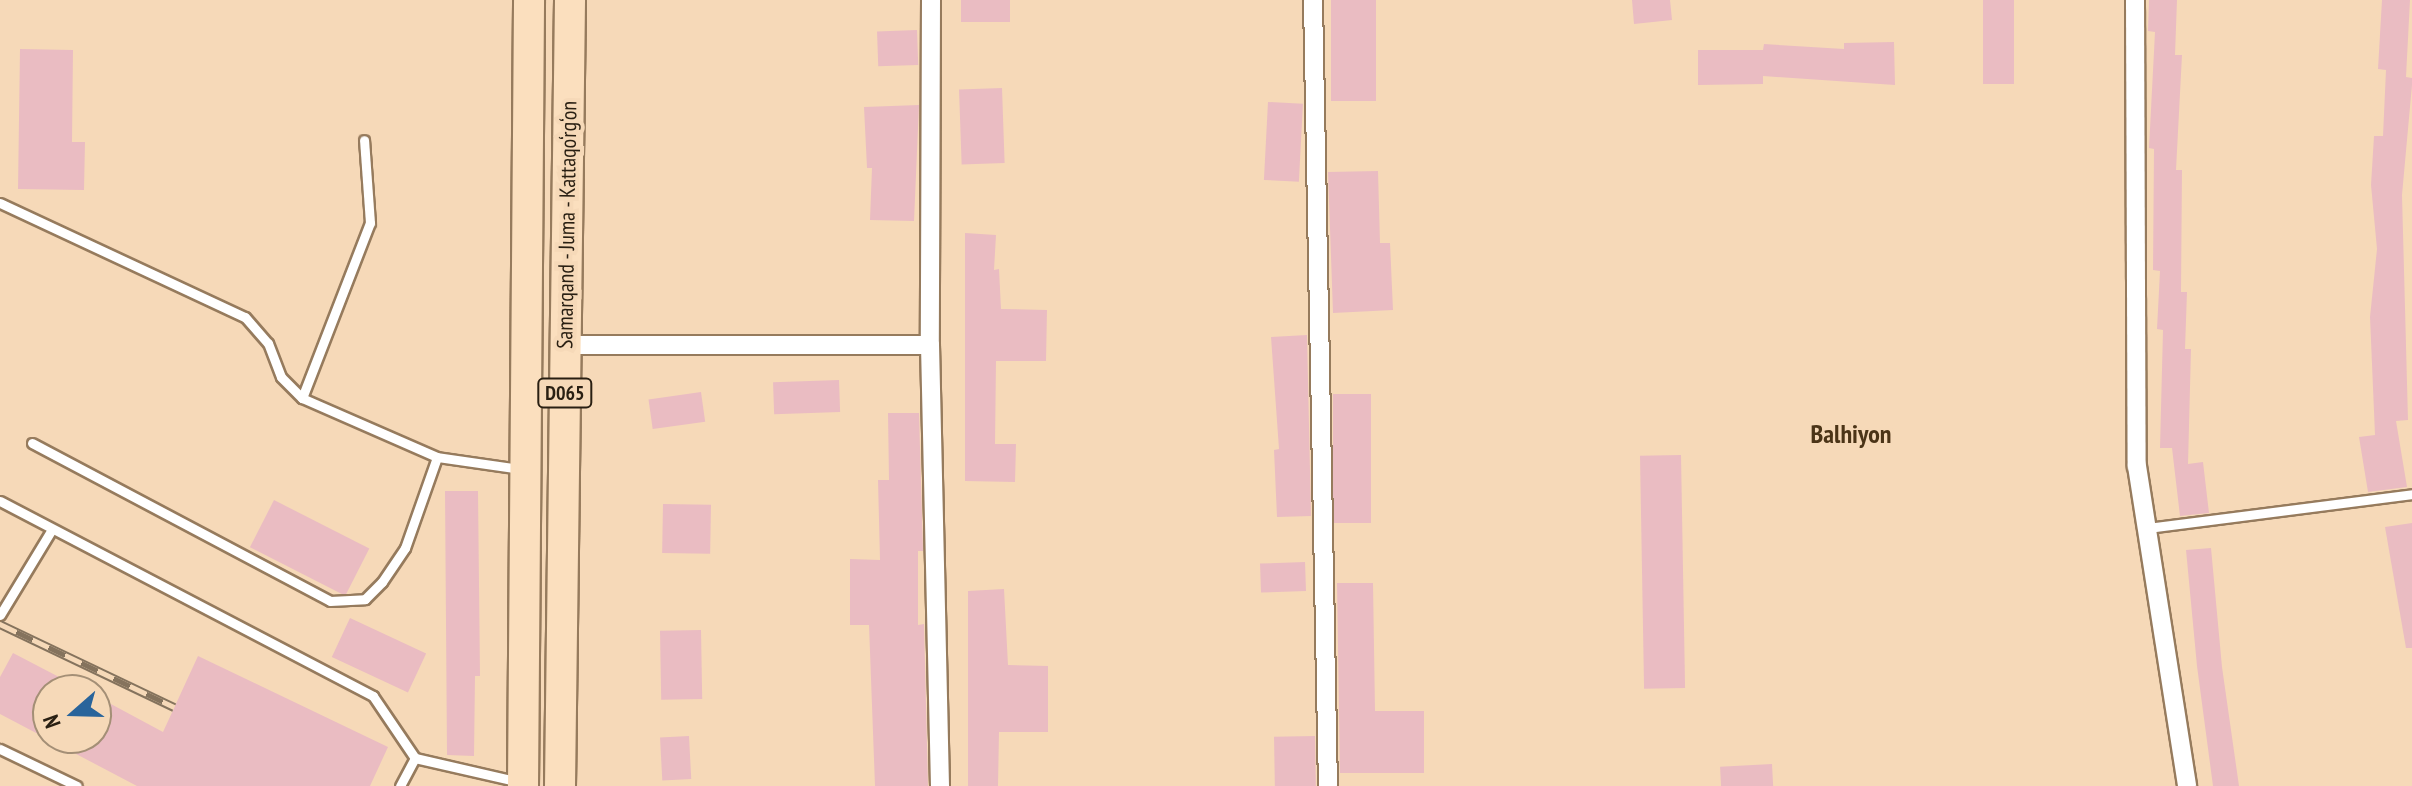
<!DOCTYPE html>
<html>
<head>
<meta charset="utf-8">
<style>
	body { margin:0 }
	#map { position:relative; width:2412px; height:786px; overflow:hidden; background:#f6d9b8; font-family:"PT Sans Narrow",sans-serif }
	div>[style] { position:absolute }
	.building>* { inset:0; background:#eabcc2; transform-origin:0 0 }
	.roads { filter:drop-shadow(2px 0 #967b5d) drop-shadow(-2px 0 #967b5d) drop-shadow(0 2px #967b5d) drop-shadow(0 -2px #967b5d) }
	.lane>* { height:9px; margin:-4.5px; padding:0 4.5px; transform-origin:4.5px; border-radius:4.5px; background:#fff }
	.street>* { height:18px; margin:-9px; padding:0 9px; transform-origin:9px; border-radius:9px; background:#fff }
	.primary>* { height:30px; margin:-15px; padding:0 15px; transform-origin:15px; border-radius:15px; background:#fbdfbe }
	.rail>* { height:9px; margin-top:-4.5px; transform-origin:0; background:repeating-linear-gradient(90deg,#f6d9b8 0 18px,#85735d 0 36px); box-sizing:border-box; border-block:2px solid #85735d }
	span { translate:-50% -50%; white-space:nowrap; text-align:center; line-height:1.15; -webkit-text-stroke:8px #f6d9b8; paint-order:stroke }
	.shield-label span { padding:2px 6px; background:#f6d9b8; border:2px solid; border-radius:6px; -webkit-text-stroke-width:0 }
	.shield-label { font-size:20px; color:#291f12; font-weight:700 }
	.street-label { font-size:22px; color:#291f12 }
	.quarter-label { font-size:26px; color:#4b3417; font-weight:700 }
	.north { position:absolute; left:32px; top:674px; width:80px; height:80px; box-sizing:border-box; background:#f6d9b8; border:2px solid #a48f76; border-radius:50%; rotate:250deg; font-size:22px; font-weight:700; line-height:32px; text-align:center; color:#291f12 }
	.north::after { content:''; display:block; margin:auto; width:28px; height:36px; background:#29649b; clip-path:polygon(50% 0,100% 100%,50% 72%,0 100%) }
</style>
</head>
<body>
<div id="map">
	<div class="building">
		<i style="left:961px;top:0;width:49px;height:22px"></i>
		<i style="left:1331px;top:0;width:45px;height:101px"></i>
		<i style="clip-path:polygon(1632px 0,1670px 0,1672px 20px,1634px 24px)"></i>
		<i style="left:1983px;top:0;width:31px;height:84px"></i>
		<i style="clip-path:polygon(2149px 0,2177px 0,2175px 55px,2182px 55px,2176px 170px,2182px 170px,2181px 292px,2187px 292px,2185px 349px,2191px 349px,2188px 464px,2203px 462px,2209px 513px,2180px 516px,2172px 448px,2160px 448px,2163px 330px,2157px 329px,2160px 271px,2153px 270px,2154px 149px,2149px 148px,2155px 32px,2148px 31px)"></i>
		<i style="clip-path:polygon(2382px 0,2410px 0,2406px 77px,2412px 78px,2412px 85px,2402px 195px,2408px 420px,2396px 421px,2407px 487px,2368px 492px,2359px 437px,2375px 435px,2370px 317px,2377px 249px,2371px 185px,2374px 136px,2383px 136px,2386px 70px,2378px 69px)"></i>
		<i style="left:917px;top:30px;width:35px;height:40px;rotate:88deg"></i>
		<i style="clip-path:polygon(1894px 42px,1895px 85px,1763px 76px,1763px 84px,1698px 85px,1698px 50px,1763px 50px,1764px 44px,1844px 49px,1844px 43px)"></i>
		<i style="clip-path:polygon(20px 49px,73px 50px,72px 142px,85px 142px,84px 190px,18px 189px)"></i>
		<i style="left:1002px;top:88px;width:75px;height:43px;rotate:88deg"></i>
		<i style="left:1268px;top:102px;width:35px;height:78px;rotate:3deg"></i>
		<i style="clip-path:polygon(919px 105px,914px 221px,870px 220px,872px 168px,867px 168px,864px 107px)"></i>
		<i style="clip-path:polygon(1378px 171px,1380px 243px,1390px 243px,1393px 310px,1333px 313px,1328px 172px)"></i>
		<i style="clip-path:polygon(965px 233px,996px 235px,994px 270px,999px 269px,1001px 309px,1047px 310px,1046px 361px,996px 361px,995px 444px,1016px 444px,1015px 482px,965px 481px)"></i>
		<i style="clip-path:polygon(1307px 335px,1311px 516px,1277px 517px,1274px 450px,1279px 449px,1271px 337px)"></i>
		<i style="left:839px;top:380px;width:32px;height:66px;rotate:88deg"></i>
		<i style="left:701px;top:392px;width:30px;height:53px;rotate:82deg"></i>
		<i style="left:1333px;top:394px;width:38px;height:129px"></i>
		<i style="clip-path:polygon(888px 413px,919px 413px,923px 551px,918px 551px,918px 625px,924px 624px,928px 786px,875px 786px,869px 625px,850px 625px,850px 559px,880px 560px,878px 480px,889px 480px)"></i>
		<i style="left:1681px;top:455px;width:233px;height:41px;rotate:89deg"></i>
		<i style="clip-path:polygon(445px 491px,478px 491px,480px 676px,475px 676px,474px 756px,447px 755px)"></i>
		<i style="left:274px;top:500px;width:107px;height:53px;rotate:27deg"></i>
		<i style="left:663px;top:504px;width:48px;height:49px;rotate:1deg"></i>
		<i style="clip-path:polygon(2412px 523px,2412px 648px,2406px 648px,2385px 527px)"></i>
		<i style="clip-path:polygon(2211px 548px,2222px 667px,2239px 786px,2213px 786px,2197px 666px,2186px 550px)"></i>
		<i style="left:1305px;top:562px;width:29px;height:45px;rotate:88deg"></i>
		<i style="clip-path:polygon(1337px 583px,1373px 583px,1375px 711px,1424px 711px,1424px 773px,1340px 773px)"></i>
		<i style="clip-path:polygon(1004px 589px,1008px 665px,1048px 666px,1048px 732px,999px 732px,998px 786px,968px 786px,968px 591px)"></i>
		<i style="left:350px;top:618px;width:84px;height:43px;rotate:25deg"></i>
		<i style="left:701px;top:630px;width:69px;height:41px;rotate:89deg"></i>
		<i style="clip-path:polygon(13px 653px,84px 690px,48px 690px,48px 738px,96px 738px,96px 696px,163px 732px,198px 656px,388px 747px,370px 786px,137px 786px,0 714px,0 677px)"></i>
		<i style="left:689px;top:736px;width:43px;height:29px;rotate:87deg"></i>
		<i style="left:1315px;top:736px;width:50px;height:41px;rotate:89deg"></i>
		<i style="left:1772px;top:764px;width:22px;height:52px;rotate:87deg"></i>
	</div>
	<div class="roads">
		<div class="lane">
			<i style="left:0;top:203px;width:270px;rotate:25deg"></i>
			<i style="left:245px;top:317px;width:35px;rotate:49deg"></i>
			<i style="left:268px;top:343px;width:36px;rotate:69deg"></i>
			<i style="left:281px;top:377px;width:30px;rotate:45deg"></i>
			<i style="left:302px;top:398px;width:147px;rotate:23.6deg"></i>
			<i style="left:437px;top:457px;width:84px;rotate:8.2deg"></i>
			<i style="left:302px;top:398px;width:188px;rotate:-68.8deg"></i>
			<i style="left:370px;top:223px;width:83px;rotate:-94.1deg"></i>
			<i style="left:32px;top:443px;width:337px;rotate:27.9deg"></i>
			<i style="left:330px;top:601px;width:35px;rotate:-3deg"></i>
			<i style="left:365px;top:599px;width:24px;rotate:-45deg"></i>
			<i style="left:382px;top:582px;width:41px;rotate:-55.9deg"></i>
			<i style="left:405px;top:548px;width:96px;rotate:-70.6deg"></i>
			<i style="left:0;top:501px;width:421px;rotate:27.6deg"></i>
			<i style="left:373px;top:696px;width:75px;rotate:55.9deg"></i>
			<i style="left:415px;top:758px;width:108px;rotate:12.9deg"></i>
			<i style="left:2148px;top:528px;width:266px;rotate:-7.3deg"></i>
			<i style="left:0;top:615px;width:100px;rotate:-58.8deg"></i>
			<i style="left:0;top:749px;width:85px;rotate:25.7deg"></i>
			<i style="left:400px;top:786px;width:32px;rotate:-62deg"></i>
		</div>
		<div class="street">
			<i style="left:931px;top:0;width:345px;rotate:90.2deg"></i>
			<i style="left:930px;top:345px;width:441px;rotate:88.7deg"></i>
			<i style="left:1313px;top:0;width:786px;rotate:88.91deg"></i>
			<i style="left:2135px;top:0;width:466px;rotate:89.8deg"></i>
			<i style="left:2137px;top:466px;width:324px;rotate:81.1deg"></i>
			<i style="left:565px;top:345px;width:365px"></i>
		</div>
		<div class="primary">
			<i style="left:523px;top:786px;width:786px;rotate:-89.56deg"></i>
			<i style="left:560px;top:786px;width:786px;rotate:-89.27deg"></i>
		</div>
	</div>
	<div class="rail">
		<i style="left:0;top:624px;width:193px;rotate:25.5deg"></i>
	</div>
	<div class="shield-label">
		<span style="left:565px;top:393px">D065</span>
	</div>
	<div class="street-label">
		<span style="left:567px;top:225px;rotate:-89deg">Samarqand - Juma - Kattaqo‘rg‘on</span>
	</div>
	<div class="quarter-label">
		<span style="left:1851px;top:434px">Balhiyon</span>
	</div>
	<div class="north">N</div>
</div>
</body>
</html>
